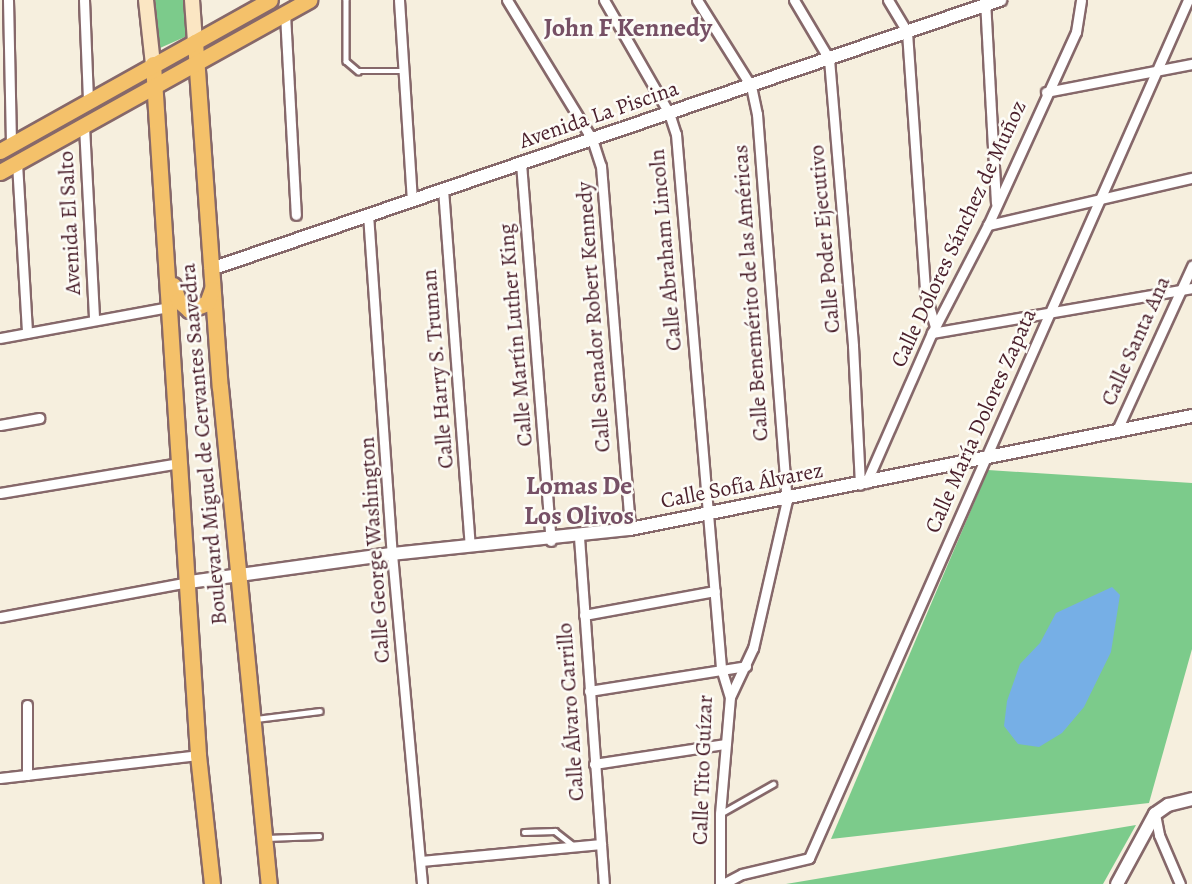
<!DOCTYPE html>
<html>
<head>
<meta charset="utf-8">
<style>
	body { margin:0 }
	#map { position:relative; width:1192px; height:884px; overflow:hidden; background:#f6efde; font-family:Alegreya,serif }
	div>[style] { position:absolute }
	.green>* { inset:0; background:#7ccb8b }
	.water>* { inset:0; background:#76afe6 }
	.roads { filter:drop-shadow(2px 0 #86686a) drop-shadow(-2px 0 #86686a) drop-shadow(0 2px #86686a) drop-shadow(0 -2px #86686a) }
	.service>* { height:4.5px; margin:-2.25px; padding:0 2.25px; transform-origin:2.25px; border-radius:2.25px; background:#fff }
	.minor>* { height:9px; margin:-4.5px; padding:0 4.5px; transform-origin:4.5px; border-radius:4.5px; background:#fff }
	.tertiary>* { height:12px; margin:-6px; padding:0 6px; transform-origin:6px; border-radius:6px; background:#fff }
	.secondary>* { height:14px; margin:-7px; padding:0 7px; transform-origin:7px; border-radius:7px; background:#fbe6c3 }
	.primary>* { height:15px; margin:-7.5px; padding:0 7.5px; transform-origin:7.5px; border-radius:7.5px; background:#f4c16a }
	span { translate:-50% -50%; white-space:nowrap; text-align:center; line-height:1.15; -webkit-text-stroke:5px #fdfcf7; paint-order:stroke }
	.street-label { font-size:22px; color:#4a1f2b }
	.quarter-label { font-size:26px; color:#765065; font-weight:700 }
</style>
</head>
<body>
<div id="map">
	<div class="green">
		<i style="clip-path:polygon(155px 0,184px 0,187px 36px,160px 48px)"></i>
		<i style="clip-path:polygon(988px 470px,1192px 483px,1192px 649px,1149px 803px,831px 839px)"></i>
		<i style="clip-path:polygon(1136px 825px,1103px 884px,786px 884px)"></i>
	</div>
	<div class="water">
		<i style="clip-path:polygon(1112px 587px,1120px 595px,1111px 652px,1084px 707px,1062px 733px,1039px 747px,1018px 744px,1004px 726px,1007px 701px,1020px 664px,1040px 643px,1056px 613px)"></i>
	</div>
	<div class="roads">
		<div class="service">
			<i style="left:346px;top:0;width:61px;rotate:90deg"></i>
			<i style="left:346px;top:61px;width:16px;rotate:40deg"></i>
			<i style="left:358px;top:71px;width:46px"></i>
			<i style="left:256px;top:719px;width:64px;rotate:-7.1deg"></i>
			<i style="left:720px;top:814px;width:61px;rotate:-29.5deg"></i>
			<i style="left:524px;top:832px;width:31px;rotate:-2deg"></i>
			<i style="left:555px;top:831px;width:23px;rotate:38deg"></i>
			<i style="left:266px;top:838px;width:53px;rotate:-2.2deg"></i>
		</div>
		<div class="minor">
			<i style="left:8px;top:0;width:145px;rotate:88.8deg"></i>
			<i style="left:84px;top:0;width:101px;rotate:87.7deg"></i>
			<i style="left:399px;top:0;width:199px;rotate:86.3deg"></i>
			<i style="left:507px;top:0;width:163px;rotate:58.6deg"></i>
			<i style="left:592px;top:139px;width:28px;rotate:72deg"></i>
			<i style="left:601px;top:166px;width:364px;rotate:85.4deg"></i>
			<i style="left:604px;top:0;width:130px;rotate:60.1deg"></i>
			<i style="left:669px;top:113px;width:22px;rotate:72deg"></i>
			<i style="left:676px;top:134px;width:536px;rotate:85.18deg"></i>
			<i style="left:721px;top:668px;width:30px;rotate:73deg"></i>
			<i style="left:730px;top:697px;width:117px;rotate:94.9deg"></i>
			<i style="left:720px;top:814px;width:70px;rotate:90deg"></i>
			<i style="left:697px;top:0;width:102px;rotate:57.9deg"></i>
			<i style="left:751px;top:86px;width:29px;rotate:78deg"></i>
			<i style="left:757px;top:114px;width:387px;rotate:85.6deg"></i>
			<i style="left:787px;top:500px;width:152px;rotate:102.9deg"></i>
			<i style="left:753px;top:648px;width:54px;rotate:115.1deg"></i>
			<i style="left:794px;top:0;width:69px;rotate:59.3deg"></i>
			<i style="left:829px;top:59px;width:288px;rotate:85.2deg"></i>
			<i style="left:853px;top:346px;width:139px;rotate:87.1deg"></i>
			<i style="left:888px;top:0;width:37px;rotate:59deg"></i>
			<i style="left:907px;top:32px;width:261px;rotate:86deg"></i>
			<i style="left:925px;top:292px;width:36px;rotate:74deg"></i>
			<i style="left:985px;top:0;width:203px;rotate:86.9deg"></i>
			<i style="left:285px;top:14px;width:201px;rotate:86.9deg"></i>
			<i style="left:1046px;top:92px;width:149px;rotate:-10.9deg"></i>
			<i style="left:84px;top:126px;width:193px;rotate:87deg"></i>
			<i style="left:17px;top:163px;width:170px;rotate:86.6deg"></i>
			<i style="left:521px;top:163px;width:379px;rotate:85.5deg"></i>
			<i style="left:443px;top:189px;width:358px;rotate:85.7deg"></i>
			<i style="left:368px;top:214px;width:341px;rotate:86deg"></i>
			<i style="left:392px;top:554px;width:331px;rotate:84.8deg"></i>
			<i style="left:988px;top:225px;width:209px;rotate:-13deg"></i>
			<i style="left:932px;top:333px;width:264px;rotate:-9.8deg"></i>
			<i style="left:0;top:338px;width:172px;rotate:-10.4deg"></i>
			<i style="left:0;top:425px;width:40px;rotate:-10deg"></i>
			<i style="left:1116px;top:432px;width:183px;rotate:-65.4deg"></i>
			<i style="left:866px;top:483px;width:164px;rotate:-66.3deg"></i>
			<i style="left:932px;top:333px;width:122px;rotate:-62.6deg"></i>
			<i style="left:988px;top:225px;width:212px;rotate:-65.5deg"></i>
			<i style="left:1076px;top:32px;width:32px;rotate:-81deg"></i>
			<i style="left:0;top:493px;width:182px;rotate:-9.5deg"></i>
			<i style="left:579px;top:537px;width:348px;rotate:85.9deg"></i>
			<i style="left:584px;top:615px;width:133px;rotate:-10.4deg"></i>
			<i style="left:0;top:617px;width:192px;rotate:-10.5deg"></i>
			<i style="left:589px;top:691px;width:159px;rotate:-9deg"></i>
			<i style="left:27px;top:705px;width:70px;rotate:90deg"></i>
			<i style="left:594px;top:764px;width:133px;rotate:-8.7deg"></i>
			<i style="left:0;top:778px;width:199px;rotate:-6.6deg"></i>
			<i style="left:1155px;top:814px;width:21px;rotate:79deg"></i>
			<i style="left:1159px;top:835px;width:53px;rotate:66.8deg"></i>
			<i style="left:421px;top:861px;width:181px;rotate:-5.4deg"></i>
			<i style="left:723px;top:884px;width:21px;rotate:-28deg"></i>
			<i style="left:742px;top:874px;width:69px;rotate:-13.4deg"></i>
			<i style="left:809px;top:858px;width:938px;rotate:-66.17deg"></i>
		</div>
		<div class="tertiary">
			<i style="left:211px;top:269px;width:834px;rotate:-18.83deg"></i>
			<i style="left:189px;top:582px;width:205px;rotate:-7.9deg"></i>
			<i style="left:392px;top:554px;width:239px;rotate:-6deg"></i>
			<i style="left:630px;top:529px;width:573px;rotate:-11.37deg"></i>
			<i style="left:1117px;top:884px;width:80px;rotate:-61.5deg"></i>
			<i style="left:1155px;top:814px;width:16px;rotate:-35deg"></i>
			<i style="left:1168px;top:805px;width:25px;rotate:-14deg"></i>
		</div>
		<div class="secondary">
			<i style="left:146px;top:0;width:64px;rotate:83.8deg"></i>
			<i style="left:192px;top:0;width:42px;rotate:85.9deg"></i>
		</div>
		<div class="primary">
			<i style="left:195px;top:42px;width:346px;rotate:85.9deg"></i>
			<i style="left:220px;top:387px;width:499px;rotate:84.4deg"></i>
			<i style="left:153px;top:64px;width:692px;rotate:86.27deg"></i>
			<i style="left:198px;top:755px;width:130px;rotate:83.8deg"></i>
			<i style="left:0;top:151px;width:309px;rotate:-29.2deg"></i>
			<i style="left:0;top:172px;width:354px;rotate:-29.1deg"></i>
			<i style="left:173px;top:285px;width:16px;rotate:72deg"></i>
			<i style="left:178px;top:300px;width:15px;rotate:42deg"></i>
			<i style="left:189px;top:310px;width:19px;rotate:-21deg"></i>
			<i style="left:207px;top:303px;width:15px;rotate:-70deg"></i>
		</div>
	</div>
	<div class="street-label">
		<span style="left:599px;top:115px;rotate:-19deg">Avenida La Piscina</span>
		<span style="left:70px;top:223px;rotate:-93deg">Avenida El Salto</span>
		<span style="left:959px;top:234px;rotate:-65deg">Calle Dolores Sánchez de Muñoz</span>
		<span style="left:825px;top:239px;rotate:-95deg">Calle Poder Ejecutivo</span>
		<span style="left:666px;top:250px;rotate:-95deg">Calle Abraham Lincoln</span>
		<span style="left:751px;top:293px;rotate:-94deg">Calle Benemérito de las Américas</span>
		<span style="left:594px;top:317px;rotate:-94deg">Calle Senador Robert Kennedy</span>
		<span style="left:516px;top:335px;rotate:-95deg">Calle Martín Luther King</span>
		<span style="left:1136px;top:341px;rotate:-66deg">Calle Santa Ana</span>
		<span style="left:438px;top:369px;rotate:-95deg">Calle Harry S. Truman</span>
		<span style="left:981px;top:421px;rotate:-66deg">Calle María Dolores Zapata</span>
		<span style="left:204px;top:444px;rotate:-95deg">Boulevard Miguel de Cervantes Saavedra</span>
		<span style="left:742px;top:486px;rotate:-11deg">Calle Sofía Álvarez</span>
		<span style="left:375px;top:550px;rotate:-94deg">Calle George Washington</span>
		<span style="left:571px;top:712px;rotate:-94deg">Calle Álvaro Carrillo</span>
		<span style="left:703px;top:770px;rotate:-88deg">Calle Tito Guízar</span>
	</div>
	<div class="quarter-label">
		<span style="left:628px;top:28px">John F Kennedy</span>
		<span style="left:579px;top:501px">Lomas De<br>Los Olivos</span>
	</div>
</div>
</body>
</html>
